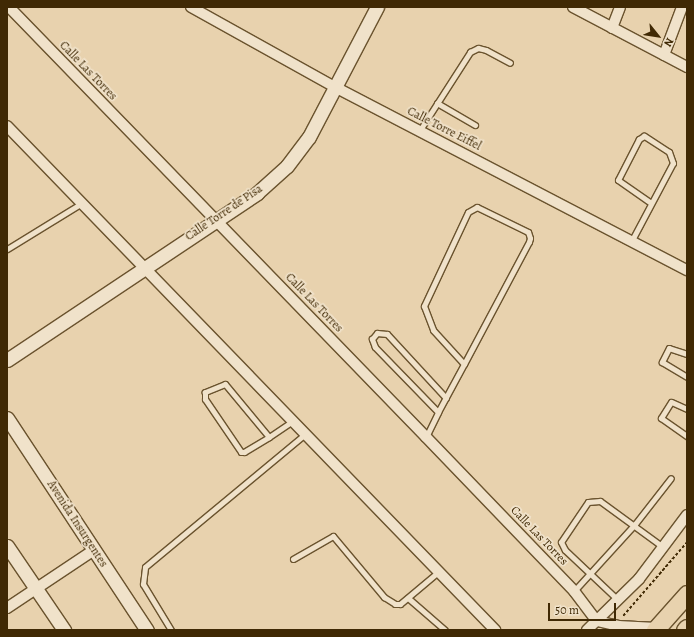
<!DOCTYPE html>
<html>
<head>
<meta charset="utf-8">
<style>
	body { margin:0 }
	#map { position:relative; width:694px; height:637px; overflow:hidden; background:#e8d2ae; font-family:Alegreya,serif }
	div>[style] { position:absolute }
	.path>* { height:1.5px; margin-top:-0.75px; transform-origin:0; background:repeating-linear-gradient(90deg,#402904 0 3px,transparent 0 5px) }
	.roads { filter:drop-shadow(1px 0 #6a532e) drop-shadow(-1px 0 #6a532e) drop-shadow(0 1px #6a532e) drop-shadow(0 -1px #6a532e) }
	.service>* { height:5px; margin:-2.5px; padding:0 2.5px; transform-origin:2.5px; border-radius:2.5px; background:#f0e2ca }
	.minor>* { height:10px; margin:-5px; padding:0 5px; transform-origin:5px; border-radius:5px; background:#f0e2ca }
	.tertiary>* { height:13px; margin:-6.5px; padding:0 6.5px; transform-origin:6.5px; border-radius:6.5px; background:#f0e2ca }
	.trunk>* { height:17px; margin:-8.5px; padding:0 8.5px; transform-origin:8.5px; border-radius:8.5px; background:#e8d2ae }
	span { translate:-50% -50%; white-space:nowrap; text-align:center; line-height:1.15; -webkit-text-stroke:3.5px #f0e2ca; paint-order:stroke }
	.street-label { font-size:12px; color:#402904 }
	.frame { position:absolute; inset:0; border:8px solid #402904; pointer-events:none }
	.north { position:absolute; left:638px; top:16px; width:40px; height:40px; -webkit-text-stroke:3px #f0e2ca; paint-order:stroke; rotate:120deg; font-size:11px; font-weight:700; line-height:16px; text-align:center; color:#402904 }
	.north::after { content:''; display:block; margin:auto; width:14px; height:18px; background:#402904; clip-path:polygon(50% 0,100% 100%,50% 72%,0 100%) }
	.scale { position:absolute; left:548px; top:603px; width:68px; height:18px; box-sizing:border-box; border:2px solid #402904; border-top:0; padding-left:5px; font-size:12px; line-height:14px; white-space:nowrap; color:#402904; -webkit-text-stroke:3px #f0e2ca; paint-order:stroke }
</style>
</head>
<body>
<div id="map">
	<div class="path">
		<i style="left:623px;top:616px;width:98px;rotate:-49.1deg"></i>
	</div>
	<div class="roads">
		<div class="service">
			<i style="left:437px;top:103px;width:44px;rotate:30.1deg"></i>
			<i style="left:420px;top:130px;width:93px;rotate:-57.3deg"></i>
			<i style="left:470px;top:52px;width:9px;rotate:-27deg"></i>
			<i style="left:478px;top:48px;width:8px;rotate:14deg"></i>
			<i style="left:486px;top:50px;width:27px;rotate:28deg"></i>
			<i style="left:632px;top:240px;width:87px;rotate:-62deg"></i>
			<i style="left:673px;top:163px;width:12px;rotate:-110deg"></i>
			<i style="left:669px;top:152px;width:30px;rotate:-147deg"></i>
			<i style="left:644px;top:136px;width:6px;rotate:149deg"></i>
			<i style="left:639px;top:139px;width:46px;rotate:117.1deg"></i>
			<i style="left:618px;top:180px;width:40px;rotate:34.9deg"></i>
			<i style="left:7px;top:249px;width:88px;rotate:-31.5deg"></i>
			<i style="left:687px;top:354px;width:19px;rotate:-162deg"></i>
			<i style="left:669px;top:348px;width:16px;rotate:117deg"></i>
			<i style="left:662px;top:362px;width:29px;rotate:31deg"></i>
			<i style="left:687px;top:409px;width:17px;rotate:-156deg"></i>
			<i style="left:671px;top:402px;width:19px;rotate:122deg"></i>
			<i style="left:661px;top:418px;width:32px;rotate:35deg"></i>
			<i style="left:438px;top:412px;width:91px;rotate:-134.1deg"></i>
			<i style="left:375px;top:347px;width:9px;rotate:-111deg"></i>
			<i style="left:372px;top:339px;width:8px;rotate:-50deg"></i>
			<i style="left:377px;top:333px;width:10px;rotate:6deg"></i>
			<i style="left:387px;top:334px;width:87px;rotate:47.3deg"></i>
			<i style="left:269px;top:437px;width:69px;rotate:-129.7deg"></i>
			<i style="left:225px;top:384px;width:22px;rotate:158deg"></i>
			<i style="left:205px;top:392px;width:7px;rotate:90deg"></i>
			<i style="left:205px;top:399px;width:64px;rotate:55.8deg"></i>
			<i style="left:241px;top:452px;width:3px"></i>
			<i style="left:244px;top:452px;width:29px;rotate:-31deg"></i>
			<i style="left:269px;top:437px;width:29px;rotate:-34deg"></i>
			<i style="left:426px;top:437px;width:28px;rotate:-64deg"></i>
			<i style="left:438px;top:412px;width:55px;rotate:-61.6deg"></i>
			<i style="left:464px;top:364px;width:138px;rotate:-62deg"></i>
			<i style="left:529px;top:242px;width:4px;rotate:-76deg"></i>
			<i style="left:530px;top:238px;width:6px;rotate:-108deg"></i>
			<i style="left:528px;top:232px;width:57px;rotate:-153.9deg"></i>
			<i style="left:477px;top:207px;width:10px;rotate:151deg"></i>
			<i style="left:468px;top:212px;width:104px;rotate:115.1deg"></i>
			<i style="left:424px;top:306px;width:26px;rotate:69deg"></i>
			<i style="left:433px;top:330px;width:46px;rotate:47.6deg"></i>
			<i style="left:293px;top:559px;width:46px;rotate:-29.9deg"></i>
			<i style="left:333px;top:536px;width:80px;rotate:50.1deg"></i>
			<i style="left:384px;top:597px;width:13px;rotate:32deg"></i>
			<i style="left:395px;top:604px;width:5px"></i>
			<i style="left:400px;top:604px;width:50px;rotate:-40.1deg"></i>
			<i style="left:574px;top:591px;width:91px;rotate:-47.7deg"></i>
			<i style="left:635px;top:524px;width:58px;rotate:-52deg"></i>
			<i style="left:408px;top:598px;width:49px;rotate:40.9deg"></i>
			<i style="left:618px;top:600px;width:73px;rotate:-136.7deg"></i>
			<i style="left:565px;top:550px;width:9px;rotate:-117deg"></i>
			<i style="left:561px;top:542px;width:48px;rotate:-56deg"></i>
			<i style="left:588px;top:502px;width:12px;rotate:-5deg"></i>
			<i style="left:600px;top:501px;width:78px;rotate:36.1deg"></i>
			<i style="left:171px;top:630px;width:54px;rotate:-121.3deg"></i>
			<i style="left:143px;top:584px;width:17px;rotate:-83deg"></i>
			<i style="left:145px;top:567px;width:208px;rotate:-39.7deg"></i>
		</div>
		<div class="minor">
			<i style="left:9px;top:7px;width:599px;rotate:45.88deg"></i>
			<i style="left:426px;top:437px;width:214px;rotate:46.1deg"></i>
			<i style="left:574px;top:591px;width:38px;rotate:53deg"></i>
			<i style="left:597px;top:621px;width:22px;rotate:13deg"></i>
			<i style="left:618px;top:626px;width:39px;rotate:3deg"></i>
			<i style="left:191px;top:7px;width:165px;rotate:29.1deg"></i>
			<i style="left:335px;top:87px;width:397px;rotate:27.5deg"></i>
			<i style="left:573px;top:7px;width:129px;rotate:27.8deg"></i>
			<i style="left:612px;top:28px;width:22px;rotate:-69deg"></i>
			<i style="left:664px;top:55px;width:51px;rotate:-69.4deg"></i>
			<i style="left:7px;top:126px;width:702px;rotate:45.92deg"></i>
			<i style="left:7px;top:608px;width:105px;rotate:-33.7deg"></i>
			<i style="left:587px;top:630px;width:73px;rotate:-44.4deg"></i>
			<i style="left:639px;top:579px;width:80px;rotate:-53.1deg"></i>
		</div>
		<div class="tertiary">
			<i style="left:7px;top:360px;width:301px;rotate:-33.7deg"></i>
			<i style="left:257px;top:193px;width:40px;rotate:-42deg"></i>
			<i style="left:287px;top:166px;width:36px;rotate:-53deg"></i>
			<i style="left:309px;top:137px;width:147px;rotate:-62.4deg"></i>
			<i style="left:7px;top:418px;width:254px;rotate:56.6deg"></i>
			<i style="left:7px;top:546px;width:102px;rotate:55.8deg"></i>
		</div>
		<div class="trunk">
			<i style="left:655px;top:630px;width:48px;rotate:-48.4deg"></i>
			<i style="left:685px;top:630px;width:3px;rotate:-45deg"></i>
		</div>
	</div>
	<div class="street-label">
		<span style="left:88px;top:71px;rotate:46deg">Calle Las Torres</span>
		<span style="left:444px;top:129px;rotate:27deg">Calle Torre Eiffel</span>
		<span style="left:224px;top:213px;rotate:-34deg">Calle Torre de Pisa</span>
		<span style="left:314px;top:303px;rotate:46deg">Calle Las Torres</span>
		<span style="left:77px;top:524px;rotate:57deg">Avenida Insurgentes</span>
		<span style="left:539px;top:536px;rotate:46deg">Calle Las Torres</span>
	</div>
	<div class="frame"></div>
	<div class="north">N</div>
	<div class="scale">50 m</div>
</div>
</body>
</html>
